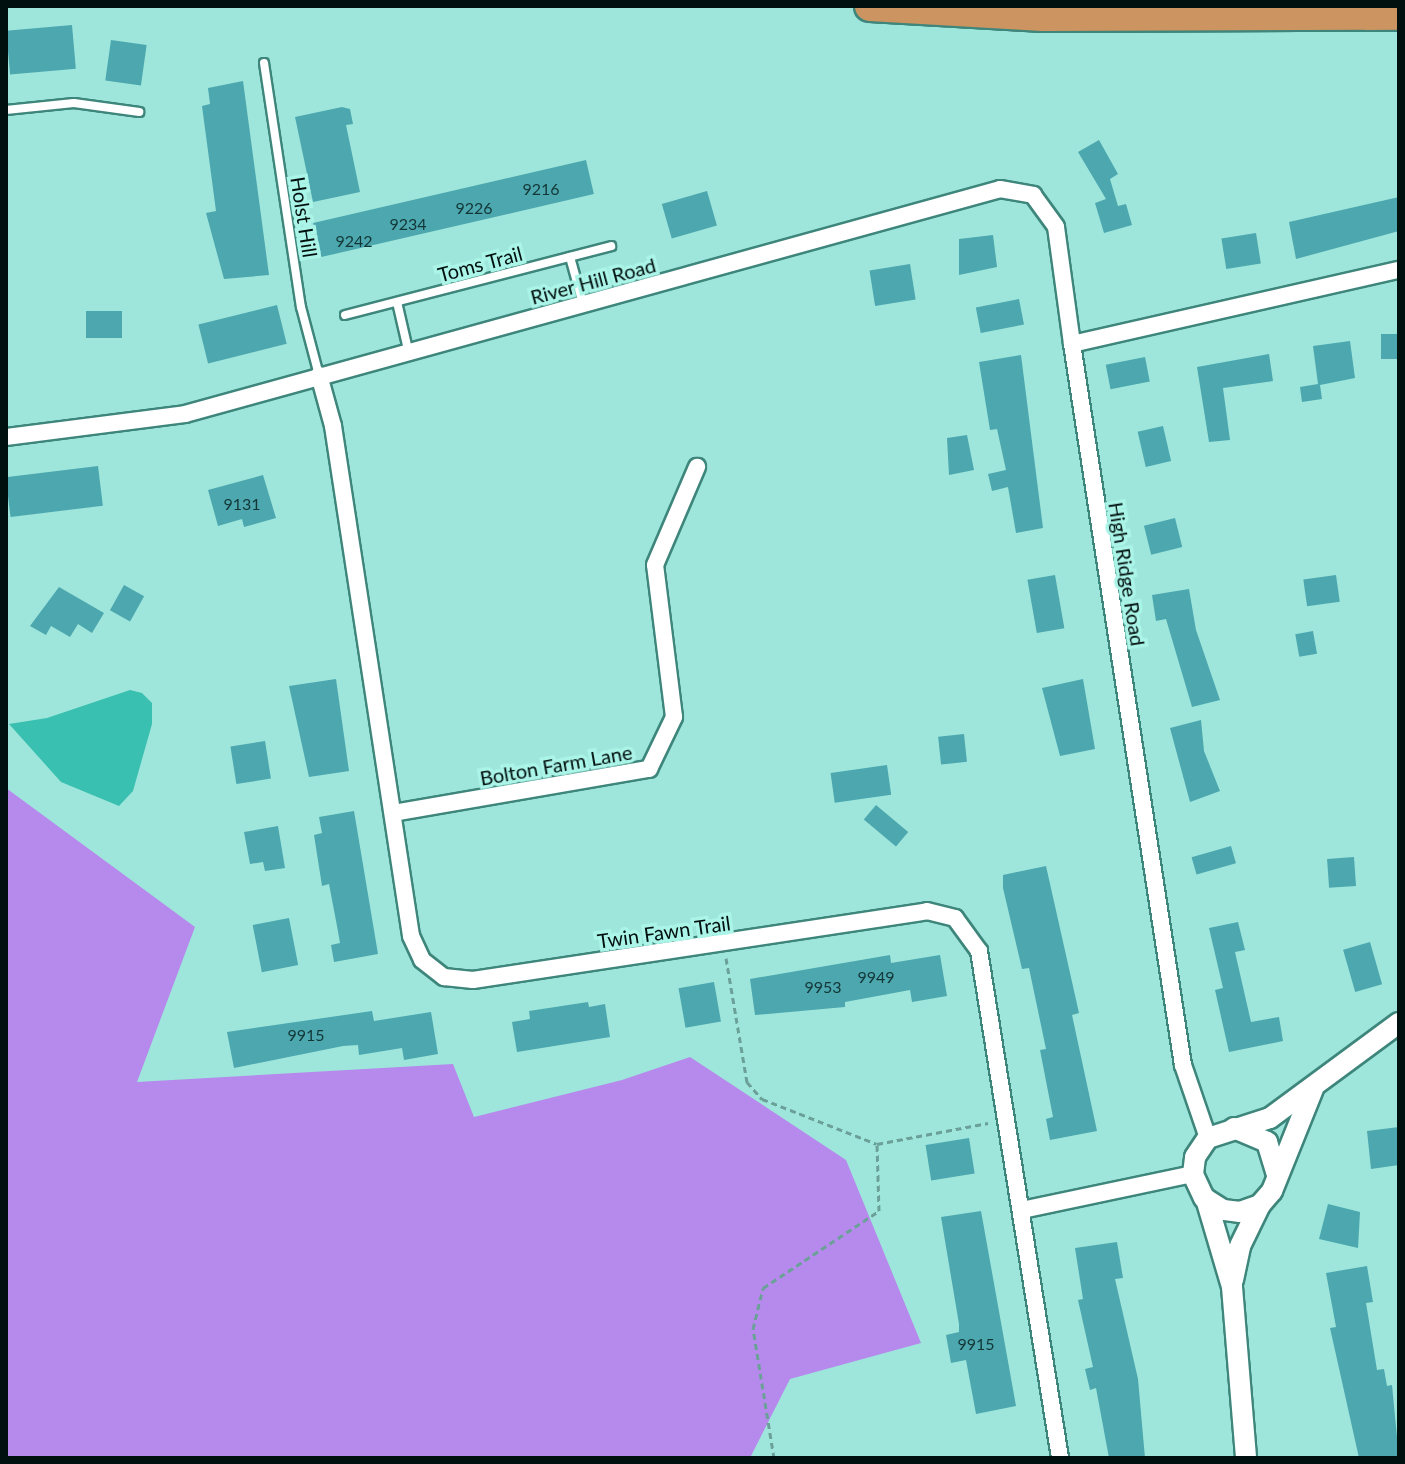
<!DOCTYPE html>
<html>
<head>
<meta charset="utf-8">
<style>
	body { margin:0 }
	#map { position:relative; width:1405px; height:1464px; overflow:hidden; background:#9ee6db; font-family:Lato,sans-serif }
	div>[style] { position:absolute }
	.forest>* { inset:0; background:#b58aec }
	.water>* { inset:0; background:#3ac0b0 }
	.building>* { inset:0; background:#4ca7af; transform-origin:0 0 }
	.path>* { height:3px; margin-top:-1.5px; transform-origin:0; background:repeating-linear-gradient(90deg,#6ba098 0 6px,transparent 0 10px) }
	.roads { filter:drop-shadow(2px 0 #3e867c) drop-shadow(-2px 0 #3e867c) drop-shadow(0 2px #3e867c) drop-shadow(0 -2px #3e867c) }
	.service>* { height:8px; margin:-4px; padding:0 4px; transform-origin:4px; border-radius:4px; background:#fff }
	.minor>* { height:16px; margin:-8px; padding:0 8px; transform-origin:8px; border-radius:8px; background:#fff }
	.tertiary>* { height:20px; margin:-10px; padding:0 10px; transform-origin:10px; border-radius:10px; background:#fff }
	.motorway>* { height:30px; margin:-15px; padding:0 15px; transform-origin:15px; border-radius:15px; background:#cb9460 }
	span { translate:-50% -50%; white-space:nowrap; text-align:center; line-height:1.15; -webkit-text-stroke:7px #abf4e8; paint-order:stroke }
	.number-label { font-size:16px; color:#133636 }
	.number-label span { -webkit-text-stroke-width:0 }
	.street-label { font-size:20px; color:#00100e }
	.frame { position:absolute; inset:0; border:8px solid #00100e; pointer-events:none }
</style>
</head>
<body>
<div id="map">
	<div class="forest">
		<i style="clip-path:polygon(6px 788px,195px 927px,137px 1082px,453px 1064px,474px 1117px,622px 1080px,690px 1057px,846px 1160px,921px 1343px,790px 1379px,750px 1458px,6px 1458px)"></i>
	</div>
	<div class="water">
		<i style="clip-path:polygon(130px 690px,142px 693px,152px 703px,152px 724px,133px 791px,119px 806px,61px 782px,9px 724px,47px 718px)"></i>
	</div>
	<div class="building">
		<i style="left:72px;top:25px;width:44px;height:66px;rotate:85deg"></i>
		<i style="left:111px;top:40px;width:36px;height:41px;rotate:8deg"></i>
		<i style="clip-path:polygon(243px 81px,269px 275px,224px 279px,206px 213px,216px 211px,202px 106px,210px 104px,208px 88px)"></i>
		<i style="clip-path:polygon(342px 107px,350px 109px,353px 124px,346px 125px,360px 192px,313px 202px,295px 117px)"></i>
		<i style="clip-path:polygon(1099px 140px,1118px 174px,1110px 179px,1118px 206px,1126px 204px,1132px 225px,1104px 233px,1095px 203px,1106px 199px,1078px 152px)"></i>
		<i style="left:586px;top:160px;width:35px;height:280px;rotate:77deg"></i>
		<i style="left:707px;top:191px;width:36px;height:47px;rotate:74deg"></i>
		<i style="clip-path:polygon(1399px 197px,1399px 231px,1296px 259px,1289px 222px)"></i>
		<i style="left:1256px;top:233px;width:31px;height:35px;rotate:81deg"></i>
		<i style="clip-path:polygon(993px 235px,997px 267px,959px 275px,959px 239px)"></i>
		<i style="left:910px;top:264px;width:36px;height:41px;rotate:81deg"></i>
		<i style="left:1019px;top:299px;width:26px;height:44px;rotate:79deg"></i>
		<i style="left:277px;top:305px;width:40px;height:81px;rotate:76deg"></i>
		<i style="left:122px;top:311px;width:27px;height:36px;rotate:90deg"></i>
		<i style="left:1399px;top:334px;width:25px;height:18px;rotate:90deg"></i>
		<i style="clip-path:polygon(1350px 341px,1355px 378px,1320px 385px,1322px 399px,1302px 402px,1300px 387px,1318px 384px,1313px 346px)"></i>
		<i style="clip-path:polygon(1269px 354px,1273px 381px,1223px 388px,1230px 440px,1209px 442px,1197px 367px)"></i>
		<i style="clip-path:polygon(1021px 355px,1043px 528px,1016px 533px,1008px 487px,992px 491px,988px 474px,1006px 470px,997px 429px,990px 430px,979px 362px)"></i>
		<i style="left:1145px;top:357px;width:25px;height:40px;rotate:79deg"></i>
		<i style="left:1163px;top:426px;width:36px;height:26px;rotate:77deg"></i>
		<i style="clip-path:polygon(967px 435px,974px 470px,949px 475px,947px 438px)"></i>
		<i style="left:98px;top:466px;width:40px;height:93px;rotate:83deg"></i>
		<i style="clip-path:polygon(263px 475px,276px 518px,244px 527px,242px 519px,218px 526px,208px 490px)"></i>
		<i style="left:1175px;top:518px;width:30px;height:32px;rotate:76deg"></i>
		<i style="left:1055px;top:575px;width:54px;height:28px;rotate:80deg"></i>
		<i style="left:1336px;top:575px;width:27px;height:33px;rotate:82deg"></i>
		<i style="left:124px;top:585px;width:23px;height:29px;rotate:29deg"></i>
		<i style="clip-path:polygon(59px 587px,104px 613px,92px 633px,78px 624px,70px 637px,51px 626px,46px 635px,30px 626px)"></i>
		<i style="clip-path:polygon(1189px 589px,1196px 630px,1220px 700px,1192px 707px,1166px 619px,1156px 621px,1152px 595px)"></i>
		<i style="left:1313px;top:631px;width:23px;height:18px;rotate:80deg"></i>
		<i style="clip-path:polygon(336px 679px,349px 771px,309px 777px,289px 686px)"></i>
		<i style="clip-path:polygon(1083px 679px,1095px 749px,1060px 756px,1042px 688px)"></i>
		<i style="clip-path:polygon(1201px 720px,1204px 751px,1220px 791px,1190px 802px,1170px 728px)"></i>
		<i style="left:964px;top:734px;width:28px;height:26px;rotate:84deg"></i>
		<i style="left:265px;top:741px;width:38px;height:35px;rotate:81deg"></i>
		<i style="left:887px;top:765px;width:30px;height:57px;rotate:82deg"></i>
		<i style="left:876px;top:805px;width:42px;height:19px;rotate:40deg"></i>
		<i style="clip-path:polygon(354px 811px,378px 954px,334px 962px,331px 945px,340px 943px,337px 926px,329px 884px,322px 886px,314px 835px,322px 833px,319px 817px)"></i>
		<i style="clip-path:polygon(278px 826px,285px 868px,265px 871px,263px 862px,250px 864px,244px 832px)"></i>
		<i style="left:1231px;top:846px;width:18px;height:41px;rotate:74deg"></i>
		<i style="left:1354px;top:857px;width:29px;height:27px;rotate:86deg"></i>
		<i style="clip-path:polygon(1046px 866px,1079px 1013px,1072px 1015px,1097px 1131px,1050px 1140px,1046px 1119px,1053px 1117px,1040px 1050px,1046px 1049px,1029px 968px,1022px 969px,1003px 888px,1003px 875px)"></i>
		<i style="left:289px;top:918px;width:48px;height:37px;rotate:79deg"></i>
		<i style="clip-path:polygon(1238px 922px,1245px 950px,1235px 952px,1251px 1022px,1279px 1017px,1283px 1041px,1229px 1052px,1215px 990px,1223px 988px,1209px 928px)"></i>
		<i style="left:1370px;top:942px;width:44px;height:28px;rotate:74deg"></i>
		<i style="clip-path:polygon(890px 955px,891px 963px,940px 955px,947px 996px,912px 1002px,910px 990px,845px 1002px,845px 1007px,755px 1015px,750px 979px)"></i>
		<i style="left:714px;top:982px;width:40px;height:36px;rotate:80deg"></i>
		<i style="clip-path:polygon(588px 1002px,589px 1007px,605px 1004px,610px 1037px,517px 1052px,512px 1022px,530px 1019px,529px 1011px)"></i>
		<i style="clip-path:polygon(372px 1011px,374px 1021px,431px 1012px,438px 1054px,404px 1060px,402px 1048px,359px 1055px,358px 1045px,343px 1046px,234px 1068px,227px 1032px)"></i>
		<i style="clip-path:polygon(1399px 1127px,1399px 1165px,1371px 1169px,1367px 1131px)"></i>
		<i style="left:969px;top:1138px;width:36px;height:44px;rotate:81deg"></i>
		<i style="clip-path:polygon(1328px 1204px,1360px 1212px,1358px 1248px,1319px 1239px)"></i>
		<i style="clip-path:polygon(981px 1211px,1016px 1406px,976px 1414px,966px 1360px,951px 1363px,946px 1335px,959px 1332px,959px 1324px,941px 1217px)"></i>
		<i style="clip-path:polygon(1117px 1242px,1123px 1278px,1115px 1279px,1138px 1379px,1145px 1458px,1109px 1458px,1096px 1388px,1090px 1390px,1085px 1369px,1093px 1367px,1078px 1300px,1083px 1299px,1075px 1248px)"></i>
		<i style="clip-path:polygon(1367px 1266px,1373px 1302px,1366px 1303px,1377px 1370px,1384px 1369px,1387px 1386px,1392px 1385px,1399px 1458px,1359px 1458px,1330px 1328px,1336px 1327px,1326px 1273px)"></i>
	</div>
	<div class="path">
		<i style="left:726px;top:958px;width:126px;rotate:80.4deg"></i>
		<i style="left:747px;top:1082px;width:23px;rotate:49deg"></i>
		<i style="left:762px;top:1099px;width:123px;rotate:21.4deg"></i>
		<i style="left:774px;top:1458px;width:131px;rotate:-99.2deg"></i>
		<i style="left:753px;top:1329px;width:42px;rotate:-76.3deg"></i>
		<i style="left:763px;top:1288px;width:139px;rotate:-33.6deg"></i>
		<i style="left:879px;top:1211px;width:67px;rotate:-91.7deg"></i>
		<i style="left:877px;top:1144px;width:113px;rotate:-10.7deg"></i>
	</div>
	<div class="roads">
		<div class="service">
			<i style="left:264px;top:63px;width:247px;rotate:81.4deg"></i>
			<i style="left:301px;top:307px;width:70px;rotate:75.2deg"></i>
			<i style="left:6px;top:110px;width:68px;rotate:-5.9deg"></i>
			<i style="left:74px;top:103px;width:66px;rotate:7.9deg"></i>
			<i style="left:570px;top:257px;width:49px;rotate:74.5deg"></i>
			<i style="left:397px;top:302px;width:53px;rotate:77deg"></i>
			<i style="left:345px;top:315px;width:275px;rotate:-14.5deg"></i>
		</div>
		<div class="minor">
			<i style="left:319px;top:375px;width:53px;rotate:74.6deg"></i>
			<i style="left:333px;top:426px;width:516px;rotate:81.3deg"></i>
			<i style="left:411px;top:936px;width:26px;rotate:65deg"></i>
			<i style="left:422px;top:960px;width:28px;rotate:38deg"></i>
			<i style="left:444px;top:977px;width:29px;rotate:6deg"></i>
			<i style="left:473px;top:980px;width:459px;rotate:-8.6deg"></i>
			<i style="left:927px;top:911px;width:29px;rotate:14deg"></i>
			<i style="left:955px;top:918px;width:41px;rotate:54deg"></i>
			<i style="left:979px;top:951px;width:513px;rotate:80.92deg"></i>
			<i style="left:6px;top:437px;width:180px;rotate:-7.3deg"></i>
			<i style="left:185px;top:414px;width:845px;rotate:-15.43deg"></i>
			<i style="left:1000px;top:189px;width:34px;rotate:10deg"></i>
			<i style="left:1033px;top:195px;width:39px;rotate:54deg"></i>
			<i style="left:1056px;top:227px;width:118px;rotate:82.2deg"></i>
			<i style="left:393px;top:813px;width:260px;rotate:-9.8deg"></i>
			<i style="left:649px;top:769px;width:58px;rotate:-64.3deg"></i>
			<i style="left:674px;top:717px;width:153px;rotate:-97.1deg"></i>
			<i style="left:655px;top:565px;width:107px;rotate:-66.8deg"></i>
			<i style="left:1208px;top:1138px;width:77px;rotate:-108.9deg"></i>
			<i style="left:1183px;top:1065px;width:729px;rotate:-98.75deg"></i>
			<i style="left:1072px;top:344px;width:335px;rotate:-12.8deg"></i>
			<i style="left:1022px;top:1210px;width:175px;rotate:-11.9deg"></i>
		</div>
		<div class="tertiary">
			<i style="left:1313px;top:1089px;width:110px;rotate:111.9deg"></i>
			<i style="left:1272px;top:1191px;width:18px;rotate:131deg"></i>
			<i style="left:1260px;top:1205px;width:21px;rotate:161deg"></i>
			<i style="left:1240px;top:1212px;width:17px;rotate:-173deg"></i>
			<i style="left:1223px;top:1210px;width:22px;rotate:-148deg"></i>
			<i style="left:1204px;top:1198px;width:26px;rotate:-115deg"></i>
			<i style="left:1193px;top:1174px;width:17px;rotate:-83deg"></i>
			<i style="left:1195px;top:1157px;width:23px;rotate:-56deg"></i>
			<i style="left:1208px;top:1138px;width:65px;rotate:-17.9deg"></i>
			<i style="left:1270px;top:1118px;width:160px;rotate:-36.4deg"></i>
			<i style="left:1234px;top:1128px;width:36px;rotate:23deg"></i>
			<i style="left:1267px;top:1142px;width:34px;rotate:73deg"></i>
			<i style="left:1206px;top:1199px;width:92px;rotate:73.5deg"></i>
			<i style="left:1232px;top:1287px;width:172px;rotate:85.3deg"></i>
			<i style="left:1233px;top:1280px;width:35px;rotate:-78deg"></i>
			<i style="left:1240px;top:1246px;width:46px;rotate:-64deg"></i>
		</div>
		<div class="motorway">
			<i style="left:870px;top:6px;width:173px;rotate:3.3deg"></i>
			<i style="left:1043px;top:16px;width:356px;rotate:-0.2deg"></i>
		</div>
	</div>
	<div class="number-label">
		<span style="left:541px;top:189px">9216</span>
		<span style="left:474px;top:208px">9226</span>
		<span style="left:408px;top:224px">9234</span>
		<span style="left:354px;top:241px">9242</span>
		<span style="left:242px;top:504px">9131</span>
		<span style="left:876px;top:977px">9949</span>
		<span style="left:823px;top:987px">9953</span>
		<span style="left:306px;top:1035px">9915</span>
		<span style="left:976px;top:1344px">9915</span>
	</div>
	<div class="street-label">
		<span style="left:304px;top:217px;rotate:81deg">Holst Hill</span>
		<span style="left:480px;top:264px;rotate:-15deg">Toms Trail</span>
		<span style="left:593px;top:281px;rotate:-15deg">River Hill Road</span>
		<span style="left:1127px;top:574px;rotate:81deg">High Ridge Road</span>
		<span style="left:556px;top:765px;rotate:-10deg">Bolton Farm Lane</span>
		<span style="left:664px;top:932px;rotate:-8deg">Twin Fawn Trail</span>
	</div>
	<div class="frame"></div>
</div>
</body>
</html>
